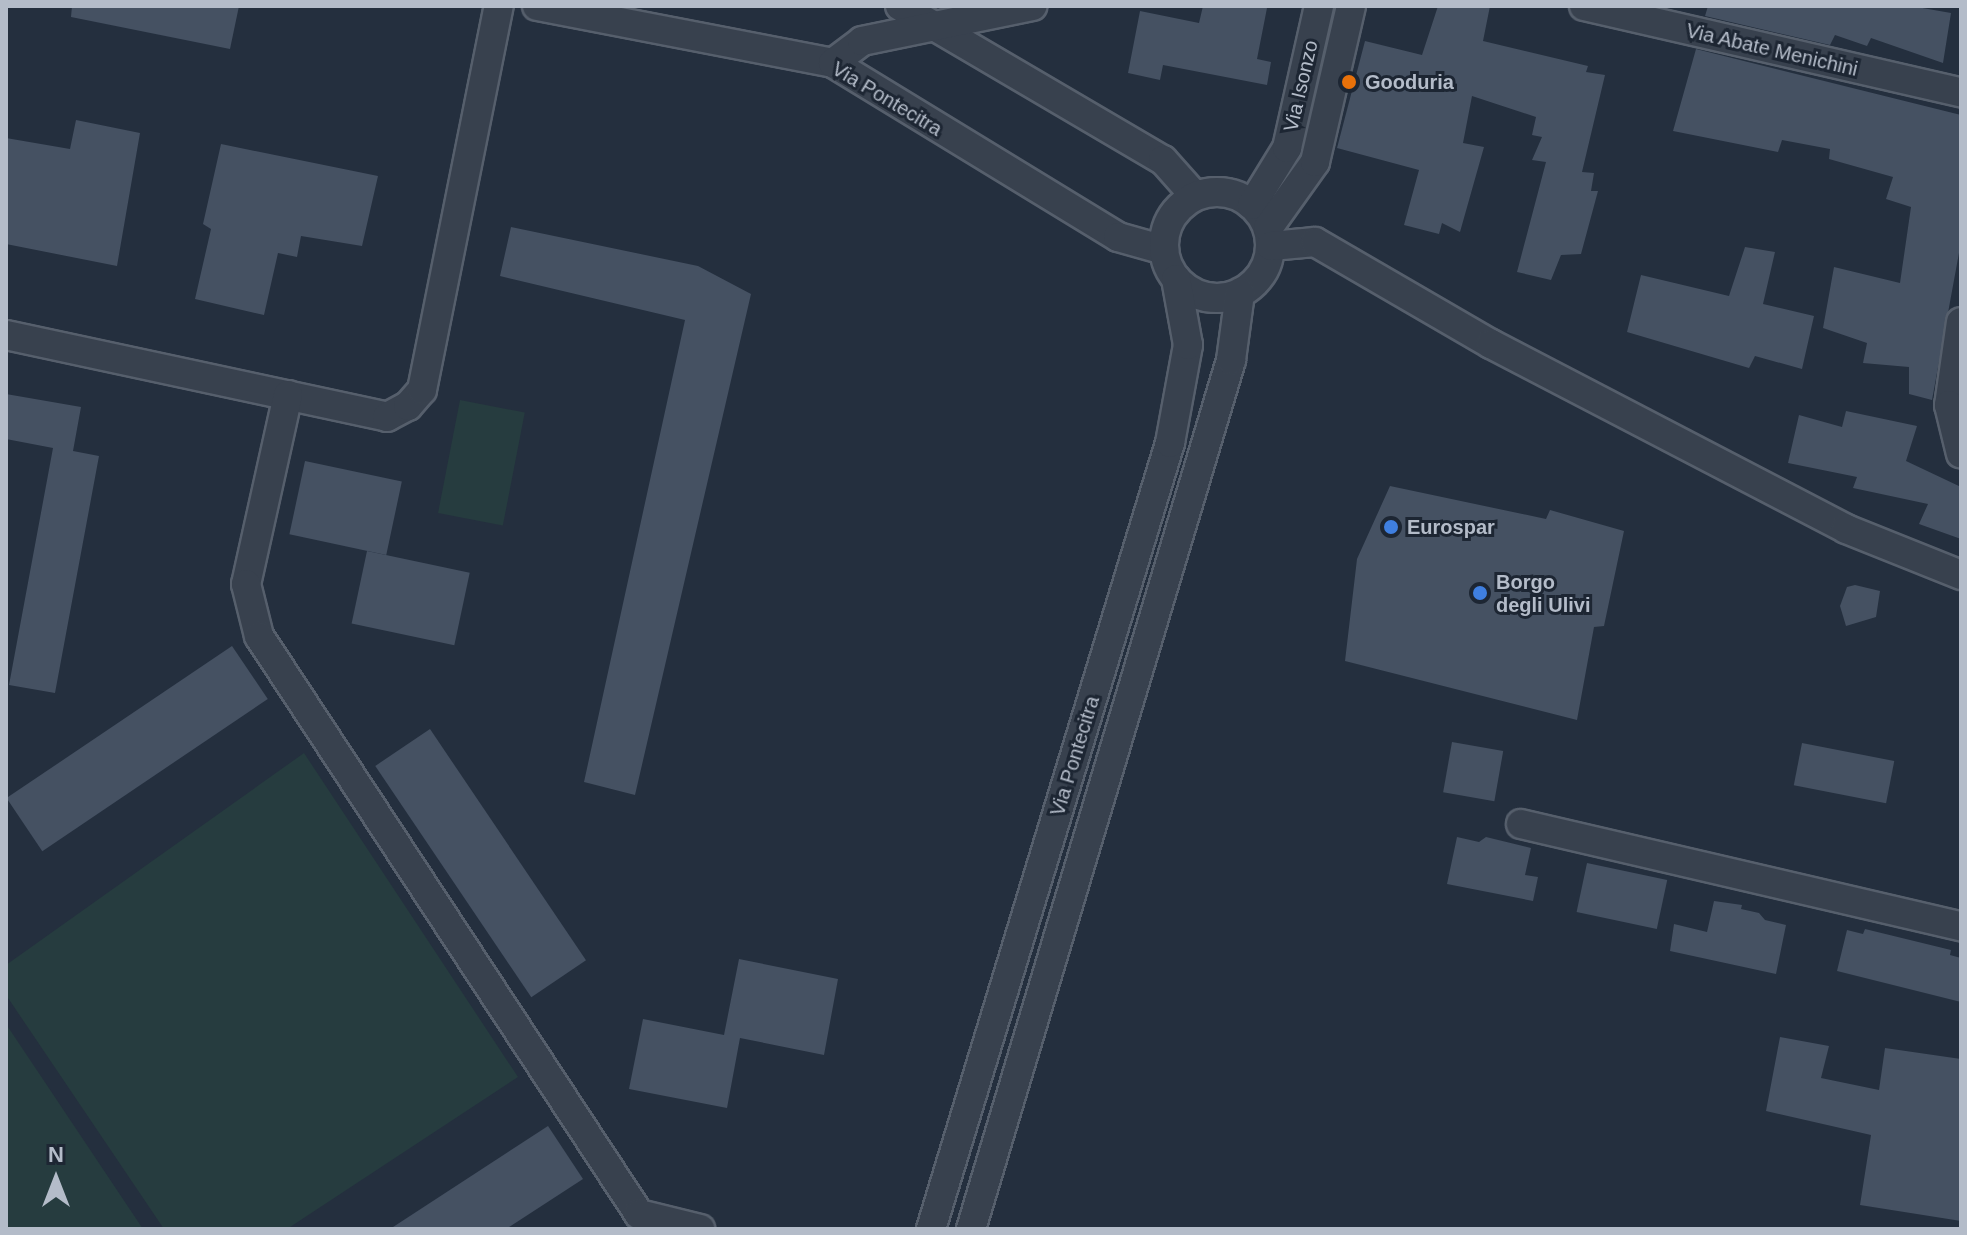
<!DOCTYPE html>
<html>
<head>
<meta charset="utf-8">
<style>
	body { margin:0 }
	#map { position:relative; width:1967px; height:1235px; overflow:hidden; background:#242f3e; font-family:Arial,sans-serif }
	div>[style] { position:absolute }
	.green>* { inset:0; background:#263c3f; transform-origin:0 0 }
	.building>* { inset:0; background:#455162; transform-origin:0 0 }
	.roads { filter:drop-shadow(2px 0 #565f6c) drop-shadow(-2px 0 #565f6c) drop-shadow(0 2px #565f6c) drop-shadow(0 -2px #565f6c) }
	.minor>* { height:28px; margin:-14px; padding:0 14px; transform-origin:14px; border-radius:14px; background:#38414e }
	.minor>.ring { margin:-14px; padding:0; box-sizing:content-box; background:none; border:28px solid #38414e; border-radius:50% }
	.dots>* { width:22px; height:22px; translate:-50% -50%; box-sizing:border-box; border:4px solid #1d2633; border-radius:50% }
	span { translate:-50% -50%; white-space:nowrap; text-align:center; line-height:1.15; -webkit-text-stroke:6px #1d2633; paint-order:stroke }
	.street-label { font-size:20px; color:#b4bcc9 }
	.poi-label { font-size:20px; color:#b4bcc9; font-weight:700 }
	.left { translate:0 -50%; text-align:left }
	.frame { position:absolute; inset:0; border:8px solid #b4bcc9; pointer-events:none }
	.north { position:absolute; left:16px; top:1139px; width:80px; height:80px; -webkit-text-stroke:6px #1d2633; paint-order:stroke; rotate:0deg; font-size:22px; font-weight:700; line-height:32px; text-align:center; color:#b4bcc9 }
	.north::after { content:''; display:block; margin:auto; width:28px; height:36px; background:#b4bcc9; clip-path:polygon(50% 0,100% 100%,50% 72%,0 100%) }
</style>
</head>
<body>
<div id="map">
	<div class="green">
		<i style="left:460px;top:400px;width:66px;height:115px;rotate:11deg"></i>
		<i style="clip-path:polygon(304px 753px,518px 1077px,287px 1229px,164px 1229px,6px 995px,6px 965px)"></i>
		<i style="clip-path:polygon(6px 1024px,143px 1229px,6px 1229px)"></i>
	</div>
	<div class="building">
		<i style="clip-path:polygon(72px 6px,239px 6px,230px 49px,71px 17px)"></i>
		<i style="clip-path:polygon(1203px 6px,1267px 8px,1257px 59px,1271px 62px,1267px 85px,1163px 65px,1160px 80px,1128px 73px,1140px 11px,1199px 23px)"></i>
		<i style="clip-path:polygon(1438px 6px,1490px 6px,1483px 41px,1588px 66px,1586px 72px,1605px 75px,1582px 172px,1594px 173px,1591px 191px,1598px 191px,1581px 254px,1561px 255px,1551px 280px,1517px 272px,1546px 162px,1532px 160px,1542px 137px,1532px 135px,1536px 117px,1472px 96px,1463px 143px,1484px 147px,1460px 232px,1442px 223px,1439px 234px,1404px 225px,1419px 170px,1337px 148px,1365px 41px,1422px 55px)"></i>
		<i style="clip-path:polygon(1708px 6px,1911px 6px,1951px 13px,1943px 63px,1871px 38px,1867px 46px,1835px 35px,1830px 45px,1705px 16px)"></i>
		<i style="clip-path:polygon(1696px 49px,1961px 115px,1961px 242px,1932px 400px,1909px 394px,1909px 367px,1863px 363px,1867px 343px,1823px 328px,1834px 267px,1900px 283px,1911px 207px,1886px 199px,1893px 177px,1829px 159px,1830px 149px,1782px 140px,1778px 152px,1673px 131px)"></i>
		<i style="clip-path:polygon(76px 120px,140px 133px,117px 266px,6px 244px,6px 138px,70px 149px)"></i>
		<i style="clip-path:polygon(221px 144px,378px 176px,362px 246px,301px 236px,297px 257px,278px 253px,264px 315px,195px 299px,211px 229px,203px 224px)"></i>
		<i style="clip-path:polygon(511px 227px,698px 266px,751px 294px,635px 795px,584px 782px,685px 320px,500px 276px)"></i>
		<i style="clip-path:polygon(1745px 247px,1775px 252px,1763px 304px,1814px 316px,1802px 369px,1755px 356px,1749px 368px,1627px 332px,1641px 275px,1729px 296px)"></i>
		<i style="clip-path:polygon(6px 394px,81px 407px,73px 451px,99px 456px,55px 693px,9px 685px,53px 448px,6px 439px)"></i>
		<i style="clip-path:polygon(1846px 411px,1917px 426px,1906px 461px,1961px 487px,1961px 539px,1919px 524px,1928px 504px,1853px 488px,1857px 477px,1788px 463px,1799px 415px,1842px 427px)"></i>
		<i style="left:305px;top:461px;width:99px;height:75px;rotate:12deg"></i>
		<i style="clip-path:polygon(1390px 486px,1546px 519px,1550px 510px,1624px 531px,1604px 626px,1594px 627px,1577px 720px,1345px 661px,1357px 559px)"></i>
		<i style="left:367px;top:551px;width:105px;height:74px;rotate:12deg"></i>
		<i style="clip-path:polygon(1855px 585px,1880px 591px,1876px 617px,1846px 626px,1840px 606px,1847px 587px)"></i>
		<i style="left:232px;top:646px;width:64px;height:272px;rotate:56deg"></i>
		<i style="left:430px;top:729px;width:279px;height:66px;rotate:56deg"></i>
		<i style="left:1452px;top:742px;width:52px;height:51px;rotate:10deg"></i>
		<i style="left:1802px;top:743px;width:94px;height:43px;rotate:11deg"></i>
		<i style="clip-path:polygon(1457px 837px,1479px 842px,1486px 837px,1531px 848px,1525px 875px,1538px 877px,1533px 901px,1447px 884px)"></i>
		<i style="left:1587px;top:863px;width:82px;height:50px;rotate:12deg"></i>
		<i style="clip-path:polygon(1714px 901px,1742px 905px,1741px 909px,1759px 913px,1765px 920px,1786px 925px,1776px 974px,1670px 951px,1674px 924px,1707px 932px)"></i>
		<i style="clip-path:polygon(1865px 929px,1951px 950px,1950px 955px,1961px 958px,1961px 1002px,1837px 971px,1847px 930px,1863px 934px)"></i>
		<i style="clip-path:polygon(739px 959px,838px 979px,824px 1055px,740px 1038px,727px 1108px,629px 1089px,643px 1019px,724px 1035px)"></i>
		<i style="clip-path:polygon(1780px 1037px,1829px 1046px,1821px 1078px,1879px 1090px,1885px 1048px,1961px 1059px,1961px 1221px,1860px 1205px,1871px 1135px,1766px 1111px)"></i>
		<i style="clip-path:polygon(548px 1126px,583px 1179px,506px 1229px,390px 1229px)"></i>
	</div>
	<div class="roads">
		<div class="minor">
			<i style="left:537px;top:6px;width:301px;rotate:10.9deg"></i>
			<i style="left:833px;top:63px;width:334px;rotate:31.4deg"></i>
			<i style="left:1118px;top:237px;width:48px;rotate:15.8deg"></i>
			<i style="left:900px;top:6px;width:305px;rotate:30.4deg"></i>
			<i style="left:1163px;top:160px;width:48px;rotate:48.4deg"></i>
			<i style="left:1584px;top:6px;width:387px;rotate:12.9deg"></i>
			<i style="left:833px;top:63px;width:36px;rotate:-37deg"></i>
			<i style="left:862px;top:41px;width:174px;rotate:-11.6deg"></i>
			<i class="ring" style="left:1164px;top:192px;width:78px;height:78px"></i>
			<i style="left:1252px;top:205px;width:67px;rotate:-58.4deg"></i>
			<i style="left:1287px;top:148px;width:146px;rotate:-77.3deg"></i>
			<i style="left:1268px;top:228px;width:81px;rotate:-54.5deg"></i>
			<i style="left:1315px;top:162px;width:160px;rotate:-77deg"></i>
			<i style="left:1271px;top:246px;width:44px;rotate:-5.2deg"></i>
			<i style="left:1315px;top:242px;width:203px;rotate:30.1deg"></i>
			<i style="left:1491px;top:344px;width:400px;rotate:27.5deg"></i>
			<i style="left:1846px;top:529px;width:124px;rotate:21.8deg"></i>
			<i style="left:1961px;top:322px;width:84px;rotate:98.2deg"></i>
			<i style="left:1949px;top:405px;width:50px;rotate:76.2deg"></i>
			<i style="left:6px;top:335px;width:390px;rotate:12.1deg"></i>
			<i style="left:387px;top:417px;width:24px;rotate:-28deg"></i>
			<i style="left:408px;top:406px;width:21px;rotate:-49deg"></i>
			<i style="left:422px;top:390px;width:392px;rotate:-78.7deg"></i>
			<i style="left:288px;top:395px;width:194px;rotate:102.5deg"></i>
			<i style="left:246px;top:584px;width:54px;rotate:76deg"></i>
			<i style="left:259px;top:636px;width:692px;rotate:56.68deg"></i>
			<i style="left:639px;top:1214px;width:63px;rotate:13.8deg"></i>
			<i style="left:1521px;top:824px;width:452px;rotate:13.1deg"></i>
			<i style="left:931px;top:1229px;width:822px;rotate:-73.09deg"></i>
			<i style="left:1170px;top:443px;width:100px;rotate:-79.6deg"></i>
			<i style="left:1188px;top:345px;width:67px;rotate:-100.3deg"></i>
			<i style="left:971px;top:1229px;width:907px;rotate:-73.34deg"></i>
			<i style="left:1231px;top:360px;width:68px;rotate:-82.3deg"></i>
		</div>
	</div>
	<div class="dots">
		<i style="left:1349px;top:82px;background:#e8710a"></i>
		<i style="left:1391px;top:527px;background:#3f7fe0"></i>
		<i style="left:1480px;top:593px;background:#3f7fe0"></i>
	</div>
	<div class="street-label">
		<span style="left:1772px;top:50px;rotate:13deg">Via Abate Menichini</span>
		<span style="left:1301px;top:86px;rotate:-77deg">Via Isonzo</span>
		<span style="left:887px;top:99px;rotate:31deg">Via Pontecitra</span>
		<span style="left:1075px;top:756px;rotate:-73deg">Via Pontecitra</span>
	</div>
	<div class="poi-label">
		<span class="left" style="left:1365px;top:82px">Gooduria</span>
		<span class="left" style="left:1407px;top:527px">Eurospar</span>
		<span class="left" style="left:1496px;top:594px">Borgo<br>degli Ulivi</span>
	</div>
	<div class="frame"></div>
	<div class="north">N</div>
</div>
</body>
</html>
